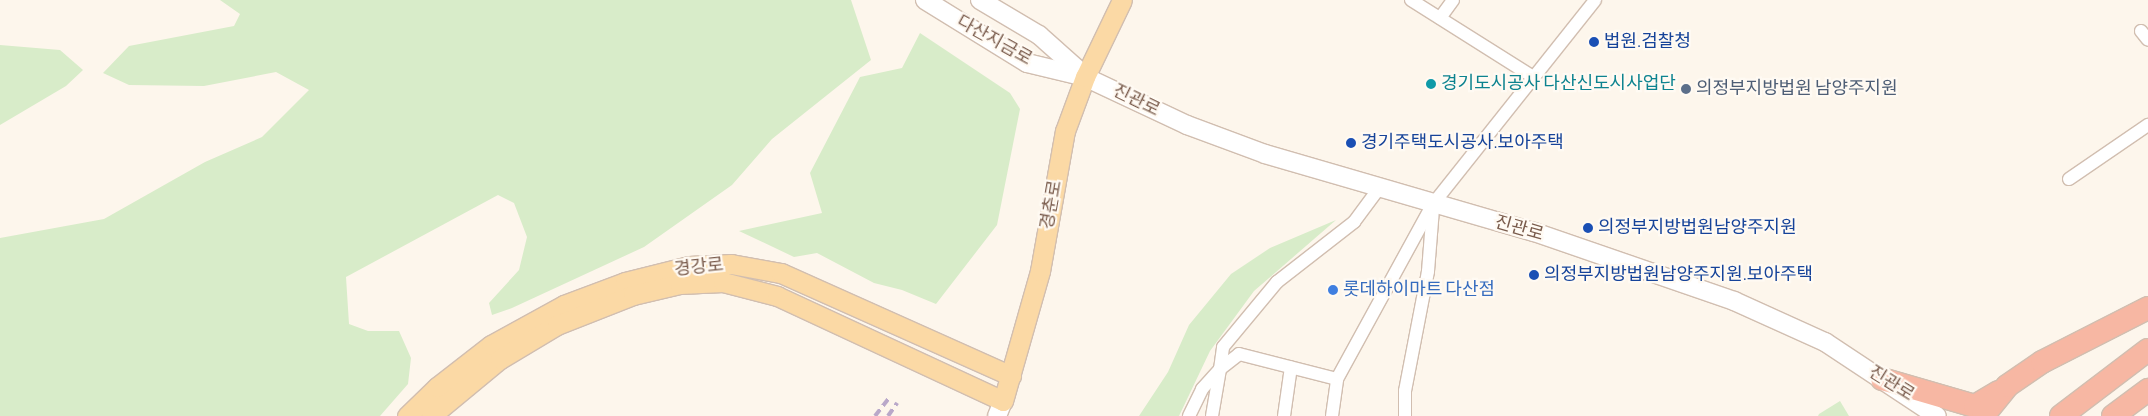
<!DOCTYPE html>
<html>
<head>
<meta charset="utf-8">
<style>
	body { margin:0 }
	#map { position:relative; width:2148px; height:416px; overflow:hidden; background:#fdf6ec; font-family:"Alegreya Sans","Noto Sans KR",sans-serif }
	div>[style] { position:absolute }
	.green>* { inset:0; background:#d8ecc9 }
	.roads { filter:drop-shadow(1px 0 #d1beb0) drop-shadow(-1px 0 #d1beb0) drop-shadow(0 1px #d1beb0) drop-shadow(0 -1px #d1beb0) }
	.street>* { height:12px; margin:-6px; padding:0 6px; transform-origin:6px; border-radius:6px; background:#fff }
	.secondary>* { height:18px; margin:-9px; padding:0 9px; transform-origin:9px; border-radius:9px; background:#fff }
	.primary>* { height:19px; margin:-9.5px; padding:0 9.5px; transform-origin:9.5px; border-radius:9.5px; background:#fbd9a5 }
	.highway>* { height:22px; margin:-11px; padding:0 11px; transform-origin:11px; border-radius:11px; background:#f7b7a3 }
	.rail>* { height:4px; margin-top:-2px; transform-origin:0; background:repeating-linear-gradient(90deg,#b9a8c9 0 8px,transparent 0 13px) }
	.dots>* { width:14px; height:14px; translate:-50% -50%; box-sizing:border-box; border:2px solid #fffaf3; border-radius:50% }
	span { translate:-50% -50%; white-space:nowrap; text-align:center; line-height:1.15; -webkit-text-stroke:4.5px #fffaf3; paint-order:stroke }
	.street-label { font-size:18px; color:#7a5c4d }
	.transit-label { font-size:18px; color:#164399 }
	.left { translate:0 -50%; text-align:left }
	.culture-label { font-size:18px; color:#0d838f }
	.service-label { font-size:18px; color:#4e5e75 }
	.shop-label { font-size:18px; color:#366cbe }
</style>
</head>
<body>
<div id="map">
	<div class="green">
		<i style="clip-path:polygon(220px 0,851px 0,871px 60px,772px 139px,732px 185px,644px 247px,512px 308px,492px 315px,489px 303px,519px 270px,527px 237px,514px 203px,498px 195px,346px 277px,349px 324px,368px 331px,399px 331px,411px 358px,408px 384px,380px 416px,0 416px,0 238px,104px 219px,205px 162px,262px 137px,309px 90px,276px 72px,204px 86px,129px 85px,103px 73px,129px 46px,234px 26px,240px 14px)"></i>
		<i style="clip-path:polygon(920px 33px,1010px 93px,1020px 109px,997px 225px,936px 304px,902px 290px,874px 283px,817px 253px,794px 257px,739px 231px,822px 213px,810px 173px,860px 77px,902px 68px)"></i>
		<i style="clip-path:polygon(0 45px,60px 50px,83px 70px,66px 86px,0 125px)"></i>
		<i style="clip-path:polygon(1336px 220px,1254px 291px,1210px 351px,1179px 416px,1139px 416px,1168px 372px,1189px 325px,1231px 274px,1270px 248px)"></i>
		<i style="clip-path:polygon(1840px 401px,1849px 416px,1818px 416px,1819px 414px)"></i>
	</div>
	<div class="roads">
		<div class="street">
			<i style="left:1411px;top:0;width:146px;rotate:32.2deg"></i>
			<i style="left:1440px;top:18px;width:22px;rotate:-54deg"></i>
			<i style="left:2141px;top:31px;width:11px;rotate:52deg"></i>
			<i style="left:2069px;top:179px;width:96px;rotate:-34.4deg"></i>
			<i style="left:1189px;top:416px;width:30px;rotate:-64deg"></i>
			<i style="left:1202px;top:389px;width:27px;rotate:-48deg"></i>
			<i style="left:1220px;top:369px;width:22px;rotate:-82deg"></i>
			<i style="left:1223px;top:347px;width:85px;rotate:-50.3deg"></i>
			<i style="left:1277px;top:282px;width:98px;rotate:-37.9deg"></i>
			<i style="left:1354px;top:222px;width:44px;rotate:-53.4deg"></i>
			<i style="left:1212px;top:416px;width:48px;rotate:-80.3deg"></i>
			<i style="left:1220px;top:369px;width:24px;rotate:-38deg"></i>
			<i style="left:1239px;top:354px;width:101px;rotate:14.3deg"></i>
			<i style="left:1284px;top:416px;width:49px;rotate:-81.9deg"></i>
			<i style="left:1332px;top:416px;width:37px;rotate:-82deg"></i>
			<i style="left:1337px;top:379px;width:200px;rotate:-61.3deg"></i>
			<i style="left:1433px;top:204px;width:260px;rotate:-51.5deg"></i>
			<i style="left:1405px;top:416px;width:25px;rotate:-90deg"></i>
			<i style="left:1405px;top:391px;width:122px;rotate:-79.1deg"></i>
			<i style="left:1428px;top:271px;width:62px;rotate:-85.4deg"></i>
		</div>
		<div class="secondary">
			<i style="left:925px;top:0;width:120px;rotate:31.7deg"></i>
			<i style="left:1027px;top:63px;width:60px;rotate:13.6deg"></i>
			<i style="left:1085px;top:77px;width:113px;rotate:25.2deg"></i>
			<i style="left:1187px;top:125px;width:83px;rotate:20.4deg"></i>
			<i style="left:1265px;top:154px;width:280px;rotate:16.2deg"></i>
			<i style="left:1534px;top:232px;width:212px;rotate:19deg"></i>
			<i style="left:1734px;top:301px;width:100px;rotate:24.3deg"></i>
			<i style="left:1825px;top:342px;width:134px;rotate:33.5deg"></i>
			<i style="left:980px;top:0;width:69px;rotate:30.7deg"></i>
			<i style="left:1039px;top:35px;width:62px;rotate:41.7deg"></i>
			<i style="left:997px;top:416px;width:16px;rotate:-68deg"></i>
		</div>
		<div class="primary">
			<i style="left:407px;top:416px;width:42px;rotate:-44deg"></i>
			<i style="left:437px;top:387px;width:68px;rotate:-37.9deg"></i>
			<i style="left:491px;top:345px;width:83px;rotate:-28.7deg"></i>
			<i style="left:564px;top:305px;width:65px;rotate:-20.7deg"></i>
			<i style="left:625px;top:282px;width:66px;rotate:-14deg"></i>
			<i style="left:689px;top:266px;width:42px;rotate:-2.7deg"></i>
			<i style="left:731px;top:264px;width:51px;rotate:10.2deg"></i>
			<i style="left:781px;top:273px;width:252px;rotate:24.1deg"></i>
			<i style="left:431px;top:416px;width:89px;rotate:-39.6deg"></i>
			<i style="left:500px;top:359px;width:66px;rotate:-30.8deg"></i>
			<i style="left:557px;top:325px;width:82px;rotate:-21.5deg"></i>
			<i style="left:633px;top:295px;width:48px;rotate:-13.2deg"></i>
			<i style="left:680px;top:284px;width:43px;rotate:-2.7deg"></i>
			<i style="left:723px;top:282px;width:56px;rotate:14.5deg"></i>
			<i style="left:777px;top:296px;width:249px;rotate:24.9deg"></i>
			<i style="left:1003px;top:401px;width:135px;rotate:-74.1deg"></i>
			<i style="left:1040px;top:271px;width:142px;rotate:-79.9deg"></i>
			<i style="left:1065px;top:131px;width:58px;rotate:-69.7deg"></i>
			<i style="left:1085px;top:77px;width:85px;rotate:-64.3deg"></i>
		</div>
		<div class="highway">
			<i style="left:1882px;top:379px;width:97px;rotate:16.2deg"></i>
			<i style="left:1975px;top:406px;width:27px;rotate:-31deg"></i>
			<i style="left:1983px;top:416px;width:38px;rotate:-51deg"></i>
			<i style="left:2007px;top:386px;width:42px;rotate:-34.4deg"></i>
			<i style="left:2042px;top:362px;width:119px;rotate:-27deg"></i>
			<i style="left:2061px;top:416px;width:109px;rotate:-37.2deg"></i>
			<i style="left:2113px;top:416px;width:44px;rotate:-36.6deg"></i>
		</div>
	</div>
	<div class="rail">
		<i style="left:875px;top:416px;width:24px;rotate:-52deg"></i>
		<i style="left:888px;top:416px;width:16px;rotate:-55deg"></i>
	</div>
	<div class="dots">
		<i style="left:1594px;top:42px;background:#1a4fb4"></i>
		<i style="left:1431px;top:84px;background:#0f9aa8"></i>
		<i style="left:1686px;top:89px;background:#5c6f8a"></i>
		<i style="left:1351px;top:143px;background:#1a4fb4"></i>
		<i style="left:1588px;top:228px;background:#1a4fb4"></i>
		<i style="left:1534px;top:275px;background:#1a4fb4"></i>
		<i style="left:1333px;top:290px;background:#3f7fe0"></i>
	</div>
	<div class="street-label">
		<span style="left:994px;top:41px;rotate:29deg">다산지금로</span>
		<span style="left:1136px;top:101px;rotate:26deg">진관로</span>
		<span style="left:1052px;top:205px;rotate:-80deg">경춘로</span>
		<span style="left:1519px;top:229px;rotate:16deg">진관로</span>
		<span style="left:699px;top:268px;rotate:-6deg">경강로</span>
		<span style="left:1891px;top:384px;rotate:32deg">진관로</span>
	</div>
	<div class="transit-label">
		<span class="left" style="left:1604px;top:42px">법원.검찰청</span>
		<span class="left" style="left:1361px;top:143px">경기주택도시공사.보아주택</span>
		<span class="left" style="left:1598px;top:228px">의정부지방법원남양주지원</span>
		<span class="left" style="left:1544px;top:275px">의정부지방법원남양주지원.보아주택</span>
	</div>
	<div class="culture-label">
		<span class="left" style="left:1441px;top:84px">경기도시공사 다산신도시사업단</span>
	</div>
	<div class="service-label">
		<span class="left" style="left:1696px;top:89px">의정부지방법원 남양주지원</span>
	</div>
	<div class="shop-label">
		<span class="left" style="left:1343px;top:290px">롯데하이마트 다산점</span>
	</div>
</div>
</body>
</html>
